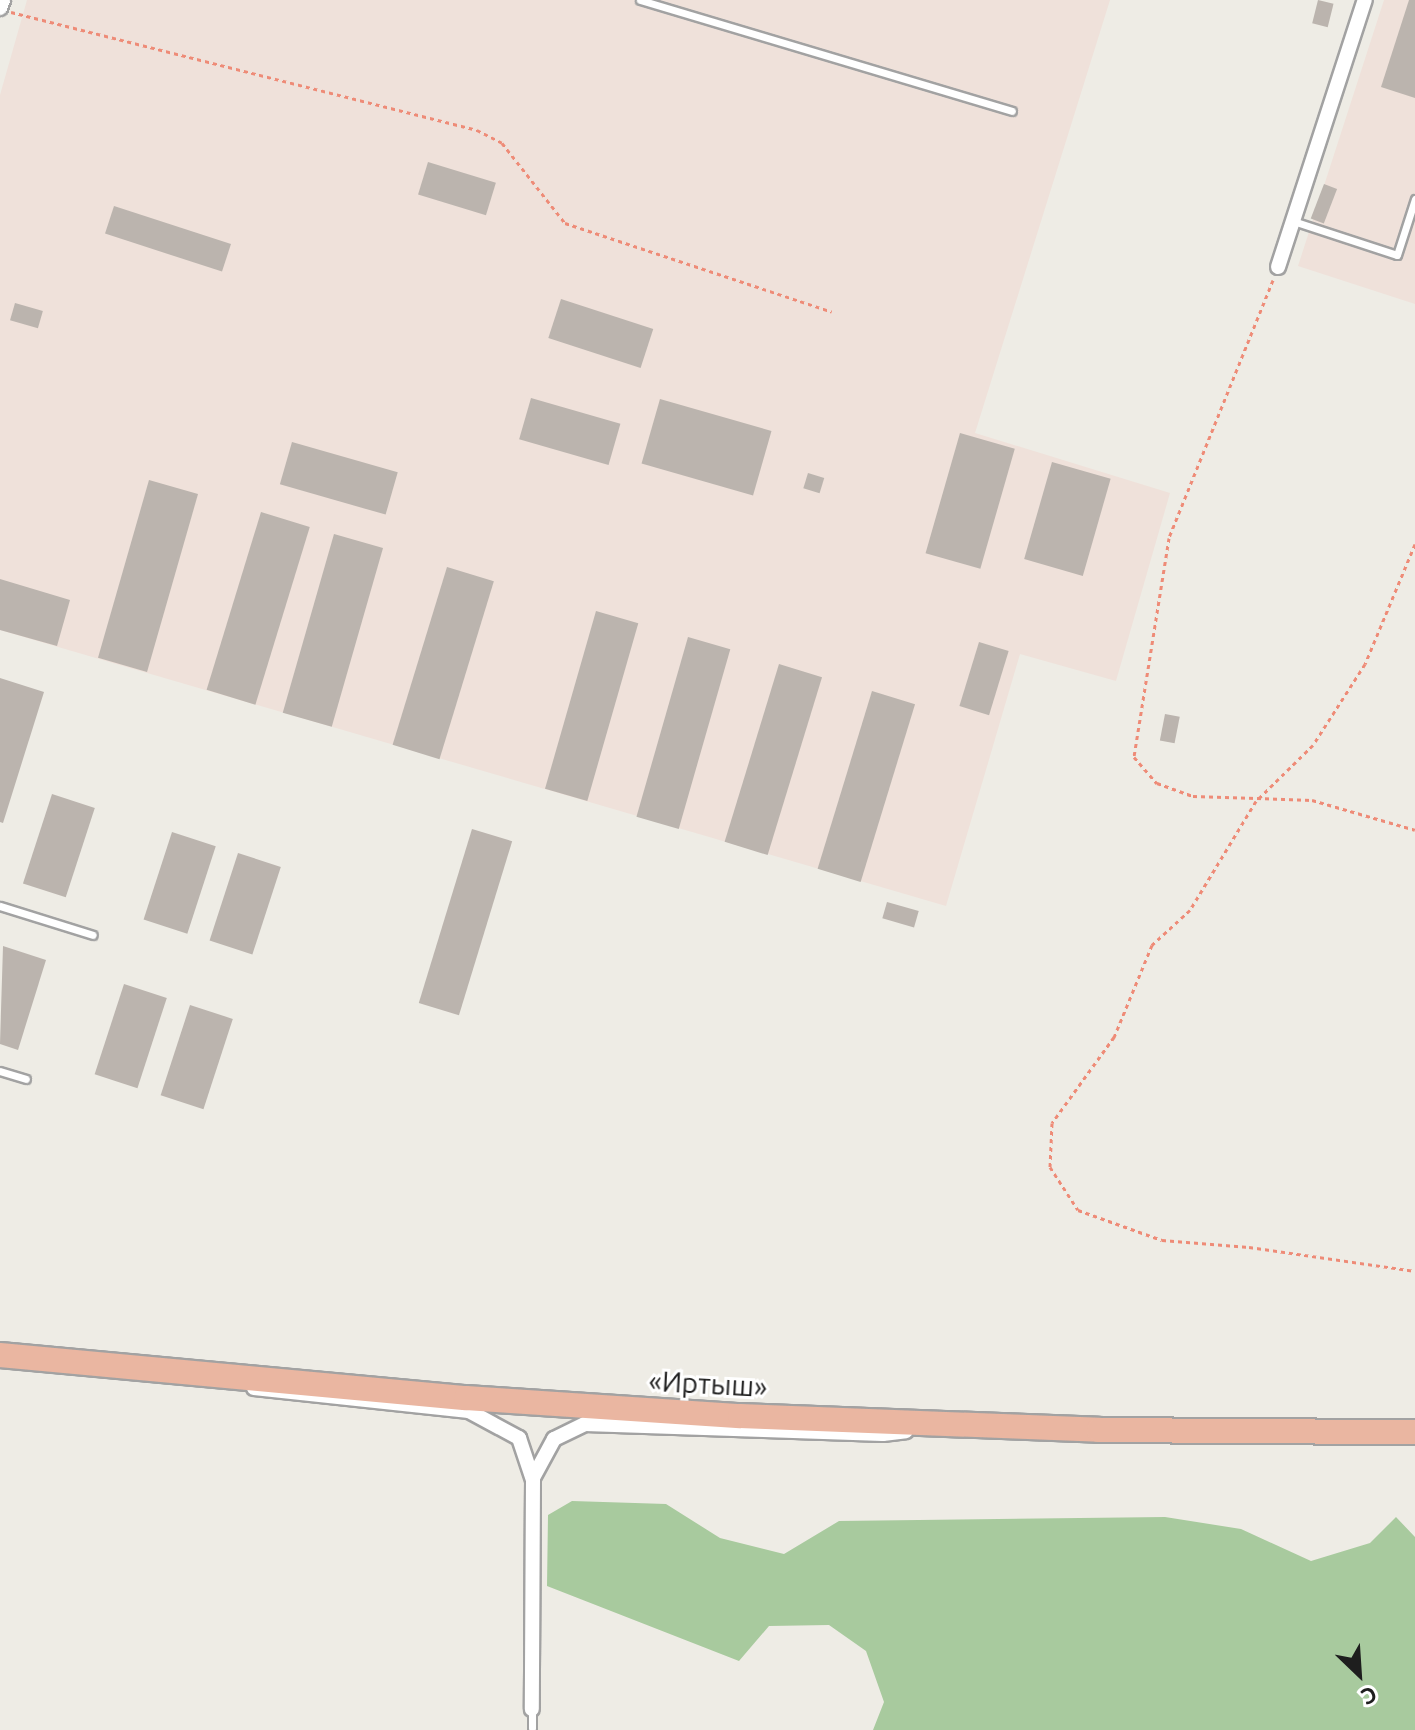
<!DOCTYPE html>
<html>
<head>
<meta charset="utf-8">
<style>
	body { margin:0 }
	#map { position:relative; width:1415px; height:1730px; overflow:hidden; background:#eeece5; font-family:Ubuntu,sans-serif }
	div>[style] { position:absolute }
	.military>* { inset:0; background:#efe1da }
	.forest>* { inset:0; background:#a8ca9e }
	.building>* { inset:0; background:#bbb4ae; transform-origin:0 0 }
	.path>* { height:3px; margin-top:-1.5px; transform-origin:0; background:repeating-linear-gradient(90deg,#ee8b77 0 4px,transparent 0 8px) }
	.roads { filter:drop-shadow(2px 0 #a2a2a2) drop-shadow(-2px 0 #a2a2a2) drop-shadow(0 2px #a2a2a2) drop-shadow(0 -2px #a2a2a2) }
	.service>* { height:7px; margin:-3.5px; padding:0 3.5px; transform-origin:3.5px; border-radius:3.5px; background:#fff }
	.minor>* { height:14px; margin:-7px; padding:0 7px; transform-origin:7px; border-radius:7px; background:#fff }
	.trunk>* { height:24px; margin:-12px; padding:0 12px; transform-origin:12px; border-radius:12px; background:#eab6a1 }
	span { translate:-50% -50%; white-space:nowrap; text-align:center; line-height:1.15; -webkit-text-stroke:6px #fff; paint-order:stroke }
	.street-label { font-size:28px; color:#1e1e1e }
	.north { position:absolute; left:1319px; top:1634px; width:80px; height:80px; -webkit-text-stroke:6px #fff; paint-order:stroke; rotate:155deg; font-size:22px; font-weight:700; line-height:32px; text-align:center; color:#1e1e1e }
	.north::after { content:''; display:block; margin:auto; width:28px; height:36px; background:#1e1e1e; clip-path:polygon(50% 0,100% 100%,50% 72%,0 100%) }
</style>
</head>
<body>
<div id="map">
	<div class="military">
		<i style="clip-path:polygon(27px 0,1110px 0,975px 433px,1170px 493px,1116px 681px,1020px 654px,946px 906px,0 630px,0 95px)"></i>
		<i style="clip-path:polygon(1384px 0,1415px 0,1415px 304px,1298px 266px)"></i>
	</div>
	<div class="forest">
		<i style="clip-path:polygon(572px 1501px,666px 1504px,720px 1538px,784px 1554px,839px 1521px,1165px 1517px,1241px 1529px,1311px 1561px,1370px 1543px,1396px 1517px,1415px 1537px,1415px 1730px,873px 1730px,884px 1702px,866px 1651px,829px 1625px,769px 1626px,739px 1661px,547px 1586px,548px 1515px)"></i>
	</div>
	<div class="building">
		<i style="left:1318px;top:0;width:16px;height:24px;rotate:14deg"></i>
		<i style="clip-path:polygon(1409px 0,1415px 0,1415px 98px,1381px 87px)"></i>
		<i style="left:428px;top:162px;width:71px;height:34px;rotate:17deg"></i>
		<i style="left:1324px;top:184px;width:14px;height:37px;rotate:21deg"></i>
		<i style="left:114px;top:206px;width:123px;height:29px;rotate:18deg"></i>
		<i style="left:561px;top:299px;width:97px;height:41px;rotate:18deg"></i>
		<i style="left:15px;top:303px;width:29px;height:18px;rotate:16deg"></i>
		<i style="left:531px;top:398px;width:93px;height:43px;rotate:16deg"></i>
		<i style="left:660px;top:399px;width:116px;height:67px;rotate:16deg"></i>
		<i style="left:960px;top:433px;width:57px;height:125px;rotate:16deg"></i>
		<i style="left:292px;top:442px;width:110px;height:44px;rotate:16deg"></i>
		<i style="left:1052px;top:462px;width:61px;height:101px;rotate:16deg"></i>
		<i style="left:808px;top:473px;width:17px;height:16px;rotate:17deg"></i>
		<i style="left:149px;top:480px;width:51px;height:185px;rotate:16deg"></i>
		<i style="left:261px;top:512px;width:51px;height:186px;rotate:17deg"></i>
		<i style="left:334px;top:534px;width:51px;height:186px;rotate:16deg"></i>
		<i style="left:447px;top:567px;width:49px;height:186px;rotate:17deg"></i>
		<i style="clip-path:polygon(0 579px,70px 600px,57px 646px,0 630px)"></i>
		<i style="left:596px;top:611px;width:44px;height:185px;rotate:16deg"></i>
		<i style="left:688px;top:637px;width:44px;height:187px;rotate:16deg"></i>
		<i style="left:979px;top:642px;width:31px;height:67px;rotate:17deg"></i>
		<i style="left:779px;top:664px;width:45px;height:186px;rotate:17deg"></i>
		<i style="clip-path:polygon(0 678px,44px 692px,3px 823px,0 822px)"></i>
		<i style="left:872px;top:691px;width:45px;height:186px;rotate:17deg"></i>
		<i style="left:1165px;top:714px;width:15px;height:27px;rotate:11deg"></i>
		<i style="left:52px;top:794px;width:45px;height:94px;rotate:18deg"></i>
		<i style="left:472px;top:829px;width:42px;height:182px;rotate:17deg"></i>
		<i style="left:172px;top:832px;width:46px;height:92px;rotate:18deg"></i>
		<i style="left:238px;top:853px;width:45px;height:92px;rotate:18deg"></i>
		<i style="left:887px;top:902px;width:33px;height:17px;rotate:16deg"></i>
		<i style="clip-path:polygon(3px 946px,46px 960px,18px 1050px,0 1044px)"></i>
		<i style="left:124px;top:984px;width:45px;height:95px;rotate:18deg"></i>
		<i style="left:190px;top:1005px;width:45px;height:95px;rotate:18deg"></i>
	</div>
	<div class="path">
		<i style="left:11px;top:12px;width:481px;rotate:14.2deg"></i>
		<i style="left:477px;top:130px;width:28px;rotate:27deg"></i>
		<i style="left:502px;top:143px;width:102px;rotate:51.8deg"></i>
		<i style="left:565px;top:223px;width:281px;rotate:18.4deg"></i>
		<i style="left:1273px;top:280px;width:278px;rotate:112deg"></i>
		<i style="left:1169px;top:538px;width:222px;rotate:99.1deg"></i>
		<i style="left:1134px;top:757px;width:35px;rotate:49deg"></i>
		<i style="left:1157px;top:783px;width:38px;rotate:20deg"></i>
		<i style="left:1193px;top:796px;width:119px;rotate:1.9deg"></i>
		<i style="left:1312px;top:800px;width:107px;rotate:16.2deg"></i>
		<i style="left:1415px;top:544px;width:130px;rotate:112.6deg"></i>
		<i style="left:1365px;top:664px;width:96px;rotate:122.7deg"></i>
		<i style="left:1313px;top:745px;width:80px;rotate:135.5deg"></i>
		<i style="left:1256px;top:801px;width:127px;rotate:121.2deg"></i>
		<i style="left:1190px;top:910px;width:52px;rotate:137.4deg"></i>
		<i style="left:1152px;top:945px;width:100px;rotate:112.4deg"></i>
		<i style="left:1114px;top:1037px;width:106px;rotate:125.8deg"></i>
		<i style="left:1052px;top:1123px;width:44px;rotate:92.6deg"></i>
		<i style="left:1050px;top:1167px;width:51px;rotate:56.9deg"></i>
		<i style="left:1078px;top:1210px;width:89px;rotate:19.7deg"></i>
		<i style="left:1162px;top:1240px;width:87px;rotate:4.6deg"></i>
		<i style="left:1249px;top:1247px;width:168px;rotate:8.2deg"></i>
	</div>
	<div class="roads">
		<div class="service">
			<i style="left:640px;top:0;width:388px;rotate:16.6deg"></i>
			<i style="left:1293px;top:221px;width:109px;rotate:18.1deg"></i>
			<i style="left:1397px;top:255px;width:59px;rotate:-72.2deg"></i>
			<i style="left:0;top:906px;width:97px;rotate:17.3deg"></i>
			<i style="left:0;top:1071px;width:27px;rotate:17deg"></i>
			<i style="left:532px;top:1728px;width:19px;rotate:-90deg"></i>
		</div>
		<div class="minor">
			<i style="left:0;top:8px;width:9px;rotate:-69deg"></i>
			<i style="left:1278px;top:267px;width:281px;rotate:-72deg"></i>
			<i style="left:254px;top:1388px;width:216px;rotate:6.1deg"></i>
			<i style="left:469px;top:1411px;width:57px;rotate:28.4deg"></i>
			<i style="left:519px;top:1438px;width:44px;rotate:71.6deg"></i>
			<i style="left:533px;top:1480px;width:229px;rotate:90.3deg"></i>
			<i style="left:534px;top:1476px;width:42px;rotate:-61.6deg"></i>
			<i style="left:554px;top:1439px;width:34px;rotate:-26deg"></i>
			<i style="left:585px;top:1424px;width:298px;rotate:1.9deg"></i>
			<i style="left:883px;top:1434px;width:23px;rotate:-7deg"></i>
		</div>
		<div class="trunk">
			<i style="left:0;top:1355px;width:468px;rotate:5.3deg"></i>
			<i style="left:466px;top:1398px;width:275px;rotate:3.8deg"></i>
			<i style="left:740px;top:1416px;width:359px;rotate:2.2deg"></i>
			<i style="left:1099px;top:1430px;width:316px;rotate:0.4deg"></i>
		</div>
	</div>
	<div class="street-label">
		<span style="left:708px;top:1384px;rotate:3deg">«Иртыш»</span>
	</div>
	<div class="north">С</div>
</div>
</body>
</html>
